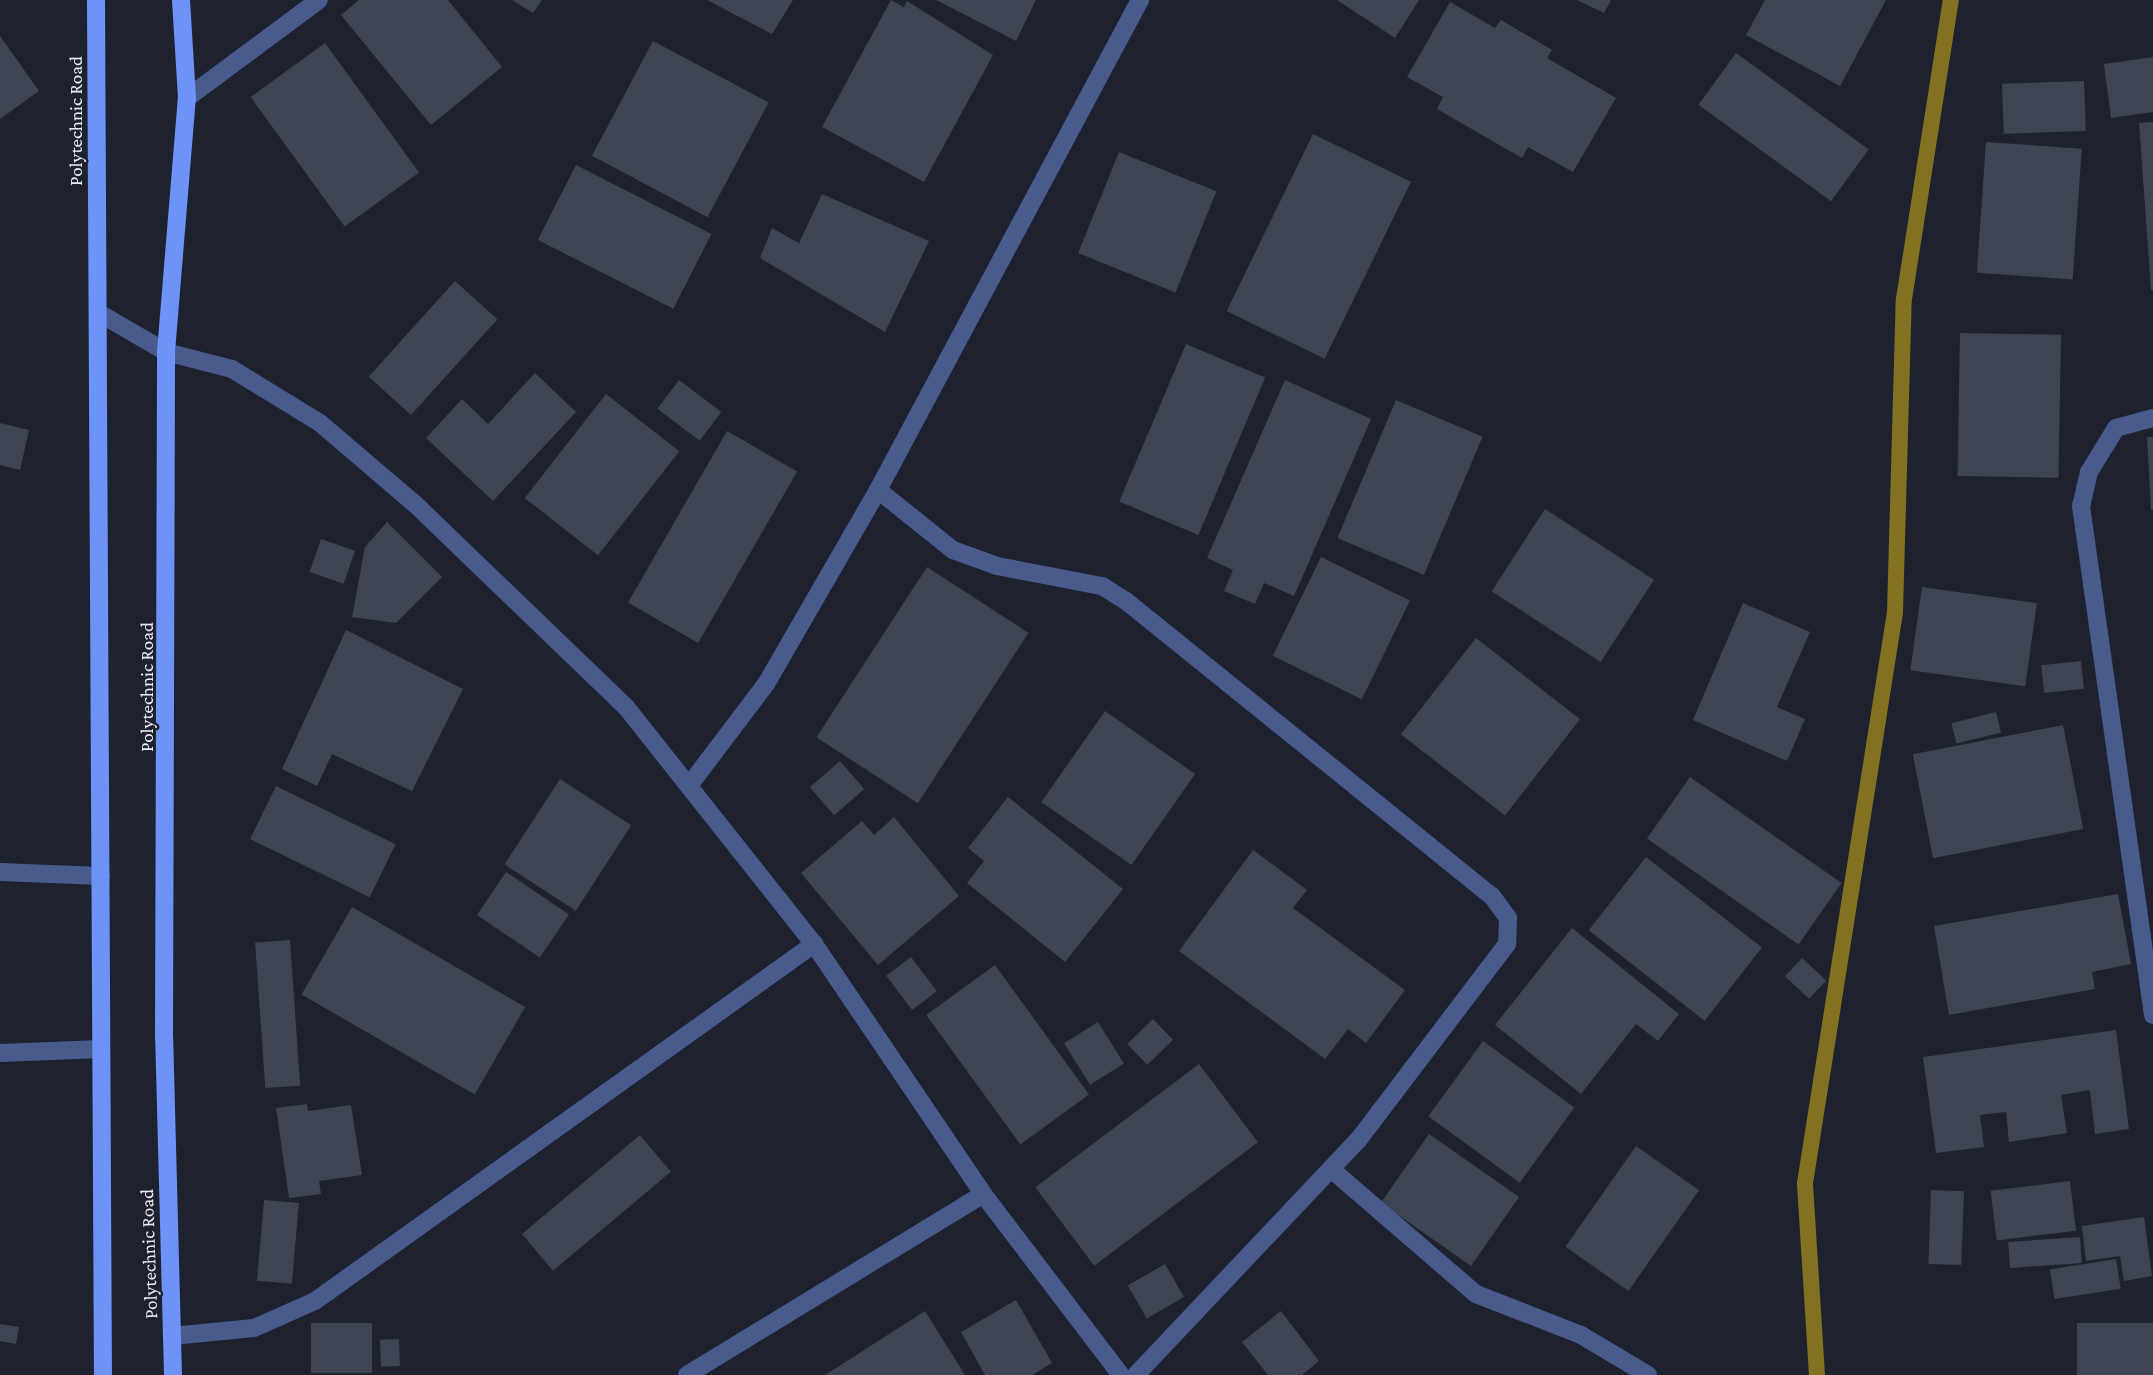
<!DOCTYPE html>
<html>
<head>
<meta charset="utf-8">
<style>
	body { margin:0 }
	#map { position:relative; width:2153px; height:1375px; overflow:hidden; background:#1d222e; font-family:"Crimson Pro",serif }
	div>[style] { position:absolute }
	.stream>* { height:16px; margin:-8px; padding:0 8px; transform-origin:8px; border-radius:8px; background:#827121 }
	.building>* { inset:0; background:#3f4452; transform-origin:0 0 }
	.lane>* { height:18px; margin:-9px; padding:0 9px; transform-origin:9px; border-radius:9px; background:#485b8c }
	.street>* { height:18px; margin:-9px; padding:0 9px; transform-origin:9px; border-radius:9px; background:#485b8c }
	.primary>* { height:18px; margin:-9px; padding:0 9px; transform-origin:9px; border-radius:9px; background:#6d93f9 }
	span { translate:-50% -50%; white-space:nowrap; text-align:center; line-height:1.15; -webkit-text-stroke:5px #1d222e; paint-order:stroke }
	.street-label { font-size:19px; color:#e8ecf4 }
</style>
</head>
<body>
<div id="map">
	<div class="stream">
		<i style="left:1817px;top:1375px;width:192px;rotate:-93.6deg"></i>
		<i style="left:1805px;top:1183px;width:578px;rotate:-81.04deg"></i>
		<i style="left:1895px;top:612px;width:313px;rotate:-88.4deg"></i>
		<i style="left:1904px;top:299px;width:303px;rotate:-81.1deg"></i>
	</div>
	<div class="building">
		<i style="clip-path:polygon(359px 0,448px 0,502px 67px,431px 125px,341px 15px)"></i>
		<i style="clip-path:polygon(512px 0,542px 0,533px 13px)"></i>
		<i style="clip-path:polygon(707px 0,793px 0,772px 34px)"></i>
		<i style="clip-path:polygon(891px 0,904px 7px,907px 1px,993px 55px,924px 182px,822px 127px)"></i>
		<i style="clip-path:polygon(936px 0,1036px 0,1016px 41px)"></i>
		<i style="clip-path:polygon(1337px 0,1419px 0,1395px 38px)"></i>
		<i style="clip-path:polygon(1577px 0,1611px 0,1604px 13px)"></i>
		<i style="clip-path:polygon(1765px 0,1886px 0,1840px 86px,1746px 35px)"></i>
		<i style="clip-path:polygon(1450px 2px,1495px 28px,1501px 20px,1552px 50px,1547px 58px,1616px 98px,1573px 172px,1528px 147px,1522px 158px,1437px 109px,1443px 97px,1407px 77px)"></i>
		<i style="clip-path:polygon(0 36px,39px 91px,0 119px)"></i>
		<i style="left:653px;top:41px;width:131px;height:130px;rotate:28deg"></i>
		<i style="left:325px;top:43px;width:160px;height:92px;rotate:54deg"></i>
		<i style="left:1736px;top:53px;width:164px;height:64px;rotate:36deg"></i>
		<i style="clip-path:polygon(2153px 57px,2153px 112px,2111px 118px,2104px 64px)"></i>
		<i style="left:2084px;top:81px;width:50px;height:82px;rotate:88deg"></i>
		<i style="clip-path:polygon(2153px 122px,2153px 290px,2151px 290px,2139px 123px)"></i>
		<i style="left:1313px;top:134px;width:109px;height:197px;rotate:26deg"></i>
		<i style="left:1986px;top:142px;width:96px;height:131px;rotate:4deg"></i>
		<i style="left:1119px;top:152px;width:105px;height:109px;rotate:22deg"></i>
		<i style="left:576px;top:165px;width:152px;height:84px;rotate:27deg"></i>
		<i style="clip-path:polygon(822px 194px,929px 241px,885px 332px,760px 258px,772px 228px,799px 243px)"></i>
		<i style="left:455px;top:281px;width:57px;height:129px;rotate:42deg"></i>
		<i style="left:1960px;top:333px;width:101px;height:143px;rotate:1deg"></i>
		<i style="left:1186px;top:344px;width:86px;height:171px;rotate:23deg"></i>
		<i style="clip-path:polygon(535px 373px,576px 412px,493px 501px,426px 438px,462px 399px,488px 424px)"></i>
		<i style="left:679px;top:380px;width:53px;height:36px;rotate:37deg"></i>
		<i style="clip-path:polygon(1285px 380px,1371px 419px,1294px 596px,1264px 583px,1255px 604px,1224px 591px,1233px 570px,1207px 558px)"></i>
		<i style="left:606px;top:394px;width:93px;height:132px;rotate:38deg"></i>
		<i style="left:1396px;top:400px;width:94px;height:150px;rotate:23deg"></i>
		<i style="clip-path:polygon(0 423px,29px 430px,20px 470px,0 465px)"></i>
		<i style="left:727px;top:431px;width:81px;height:198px;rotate:30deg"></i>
		<i style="clip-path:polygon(2147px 437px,2153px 437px,2153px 510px,2151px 510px)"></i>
		<i style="left:1545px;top:509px;width:130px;height:98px;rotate:33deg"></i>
		<i style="clip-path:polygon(387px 522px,442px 577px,396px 623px,352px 617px,365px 547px)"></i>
		<i style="left:321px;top:539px;width:36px;height:35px;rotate:19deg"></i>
		<i style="left:1321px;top:557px;width:99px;height:110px;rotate:26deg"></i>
		<i style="left:927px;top:567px;width:121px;height:203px;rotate:33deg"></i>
		<i style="left:1922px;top:587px;width:116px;height:84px;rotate:8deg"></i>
		<i style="clip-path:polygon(1743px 603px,1810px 632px,1777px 707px,1805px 719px,1787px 761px,1693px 720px)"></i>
		<i style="clip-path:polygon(346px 630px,463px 689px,412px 791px,332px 754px,317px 786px,282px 769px)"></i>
		<i style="left:1476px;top:638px;width:132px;height:122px;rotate:38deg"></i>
		<i style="left:2081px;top:661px;width:28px;height:40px;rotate:84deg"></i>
		<i style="left:1105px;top:711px;width:110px;height:111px;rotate:35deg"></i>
		<i style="left:1996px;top:712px;width:21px;height:46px;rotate:76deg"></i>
		<i style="left:2063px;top:725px;width:106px;height:153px;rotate:79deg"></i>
		<i style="left:840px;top:761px;width:37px;height:40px;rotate:49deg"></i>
		<i style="left:1690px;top:777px;width:185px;height:75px;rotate:35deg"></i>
		<i style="left:560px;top:779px;width:85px;height:102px;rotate:33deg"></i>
		<i style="left:276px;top:786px;width:133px;height:59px;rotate:26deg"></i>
		<i style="clip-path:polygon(1008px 797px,1123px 889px,1065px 962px,967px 883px,984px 861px,968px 848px)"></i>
		<i style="clip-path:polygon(894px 817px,959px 896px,878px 965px,801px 873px,862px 821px,874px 835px)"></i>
		<i style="clip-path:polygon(1253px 850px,1307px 890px,1293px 908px,1405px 990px,1366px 1043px,1348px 1029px,1325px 1059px,1179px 951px)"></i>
		<i style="left:1646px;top:857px;width:147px;height:93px;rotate:38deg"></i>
		<i style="left:506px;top:872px;width:76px;height:52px;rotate:34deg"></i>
		<i style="clip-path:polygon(2118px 894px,2131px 964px,2092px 972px,2095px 989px,1949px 1015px,1934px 926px)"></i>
		<i style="left:352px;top:907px;width:200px;height:101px;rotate:30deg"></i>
		<i style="clip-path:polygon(1572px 928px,1679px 1014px,1658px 1041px,1636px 1024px,1581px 1094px,1495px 1025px)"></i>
		<i style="left:290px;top:940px;width:146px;height:35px;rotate:86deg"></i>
		<i style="left:911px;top:957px;width:43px;height:31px;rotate:53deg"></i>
		<i style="left:1802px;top:958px;width:33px;height:25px;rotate:43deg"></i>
		<i style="left:995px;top:965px;width:160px;height:85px;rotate:54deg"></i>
		<i style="left:1153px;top:1019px;width:29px;height:36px;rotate:46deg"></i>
		<i style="left:1098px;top:1022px;width:49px;height:40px;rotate:58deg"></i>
		<i style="clip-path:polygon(2116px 1030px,2129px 1129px,2095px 1134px,2090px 1090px,2061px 1095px,2067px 1133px,2009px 1142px,2006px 1112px,1980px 1115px,1984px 1147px,1936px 1153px,1923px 1057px)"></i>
		<i style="left:1483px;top:1041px;width:113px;height:93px;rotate:36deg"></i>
		<i style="left:1199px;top:1064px;width:98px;height:205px;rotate:53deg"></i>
		<i style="clip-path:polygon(307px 1104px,308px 1111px,351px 1105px,362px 1175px,319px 1181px,321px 1194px,289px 1198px,276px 1108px)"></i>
		<i style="left:1429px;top:1134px;width:110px;height:84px;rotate:35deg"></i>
		<i style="left:640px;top:1135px;width:48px;height:154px;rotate:50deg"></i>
		<i style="left:1636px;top:1146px;width:77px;height:123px;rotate:35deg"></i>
		<i style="left:2070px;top:1181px;width:50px;height:80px;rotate:83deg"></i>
		<i style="left:1931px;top:1190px;width:33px;height:74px;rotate:2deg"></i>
		<i style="left:264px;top:1200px;width:35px;height:81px;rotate:5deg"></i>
		<i style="clip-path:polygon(2144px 1217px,2152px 1276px,2124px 1281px,2120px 1256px,2086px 1261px,2082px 1226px)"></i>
		<i style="left:2080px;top:1237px;width:26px;height:72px;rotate:86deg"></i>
		<i style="left:2116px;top:1259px;width:30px;height:67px;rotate:81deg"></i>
		<i style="left:1165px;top:1264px;width:38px;height:43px;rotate:60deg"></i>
		<i style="clip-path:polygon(1016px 1300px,1052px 1363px,1032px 1375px,985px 1375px,961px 1332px)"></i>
		<i style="clip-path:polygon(925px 1311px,965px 1375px,825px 1375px,844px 1363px)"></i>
		<i style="clip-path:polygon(1281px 1311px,1319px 1361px,1302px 1375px,1268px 1375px,1242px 1342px)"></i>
		<i style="left:311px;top:1323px;width:61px;height:50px"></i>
		<i style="left:2153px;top:1323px;width:52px;height:76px;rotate:90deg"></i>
		<i style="clip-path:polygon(0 1324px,19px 1327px,16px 1344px,0 1341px)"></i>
		<i style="left:399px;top:1339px;width:27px;height:19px;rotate:88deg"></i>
	</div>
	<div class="lane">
		<i style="left:0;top:872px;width:101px;rotate:2.3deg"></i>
		<i style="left:0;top:1053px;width:100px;rotate:-2.3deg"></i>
	</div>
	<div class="street">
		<i style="left:187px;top:98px;width:164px;rotate:-36.6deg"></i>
		<i style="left:99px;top:313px;width:78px;rotate:30.2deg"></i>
		<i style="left:166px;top:352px;width:68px;rotate:14.4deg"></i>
		<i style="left:232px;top:369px;width:103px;rotate:31.5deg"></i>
		<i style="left:320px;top:423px;width:125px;rotate:40.5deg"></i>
		<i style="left:415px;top:504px;width:293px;rotate:43.9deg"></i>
		<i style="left:626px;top:707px;width:303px;rotate:51.6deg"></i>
		<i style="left:814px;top:944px;width:302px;rotate:55.9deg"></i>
		<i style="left:983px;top:1194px;width:228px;rotate:52.7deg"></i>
		<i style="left:2153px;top:418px;width:38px;rotate:165deg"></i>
		<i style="left:2116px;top:428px;width:52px;rotate:121.5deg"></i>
		<i style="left:2089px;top:472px;width:35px;rotate:103deg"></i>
		<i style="left:2081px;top:506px;width:514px;rotate:81.95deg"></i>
		<i style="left:878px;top:490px;width:96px;rotate:38.7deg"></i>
		<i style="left:953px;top:550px;width:47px;rotate:20deg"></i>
		<i style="left:997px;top:566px;width:107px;rotate:10.8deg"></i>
		<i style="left:1102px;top:586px;width:28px;rotate:32deg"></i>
		<i style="left:1126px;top:601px;width:470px;rotate:38.9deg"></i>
		<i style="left:1492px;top:896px;width:27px;rotate:54deg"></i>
		<i style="left:1508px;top:918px;width:26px;rotate:92deg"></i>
		<i style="left:1507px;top:944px;width:246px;rotate:127.2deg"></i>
		<i style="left:1358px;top:1140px;width:323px;rotate:133.4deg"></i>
		<i style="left:691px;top:783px;width:124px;rotate:-52.9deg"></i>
		<i style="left:766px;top:684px;width:224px;rotate:-60deg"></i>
		<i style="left:878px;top:490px;width:556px;rotate:-61.87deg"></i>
		<i style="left:1331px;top:1169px;width:191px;rotate:40.8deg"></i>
		<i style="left:1476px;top:1294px;width:113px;rotate:21.3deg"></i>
		<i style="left:1581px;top:1335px;width:78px;rotate:30.8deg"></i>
		<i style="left:172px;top:1336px;width:82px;rotate:-5.6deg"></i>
		<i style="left:254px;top:1328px;width:67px;rotate:-23.9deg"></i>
		<i style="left:315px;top:1301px;width:614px;rotate:-35.58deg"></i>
		<i style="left:687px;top:1375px;width:347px;rotate:-31.4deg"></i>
	</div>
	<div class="primary">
		<i style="left:96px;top:0;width:1375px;rotate:89.71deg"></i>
		<i style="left:173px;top:1375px;width:337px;rotate:-91.5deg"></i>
		<i style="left:164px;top:1038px;width:686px;rotate:-89.83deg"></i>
		<i style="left:166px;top:352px;width:255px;rotate:-85.3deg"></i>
		<i style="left:187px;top:98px;width:98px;rotate:-93.5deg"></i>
	</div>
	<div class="street-label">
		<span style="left:76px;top:121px;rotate:-90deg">Polytechnic Road</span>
		<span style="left:147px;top:687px;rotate:-90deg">Polytechnic Road</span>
		<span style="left:149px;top:1254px;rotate:-92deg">Polytechnic Road</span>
	</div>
</div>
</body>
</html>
